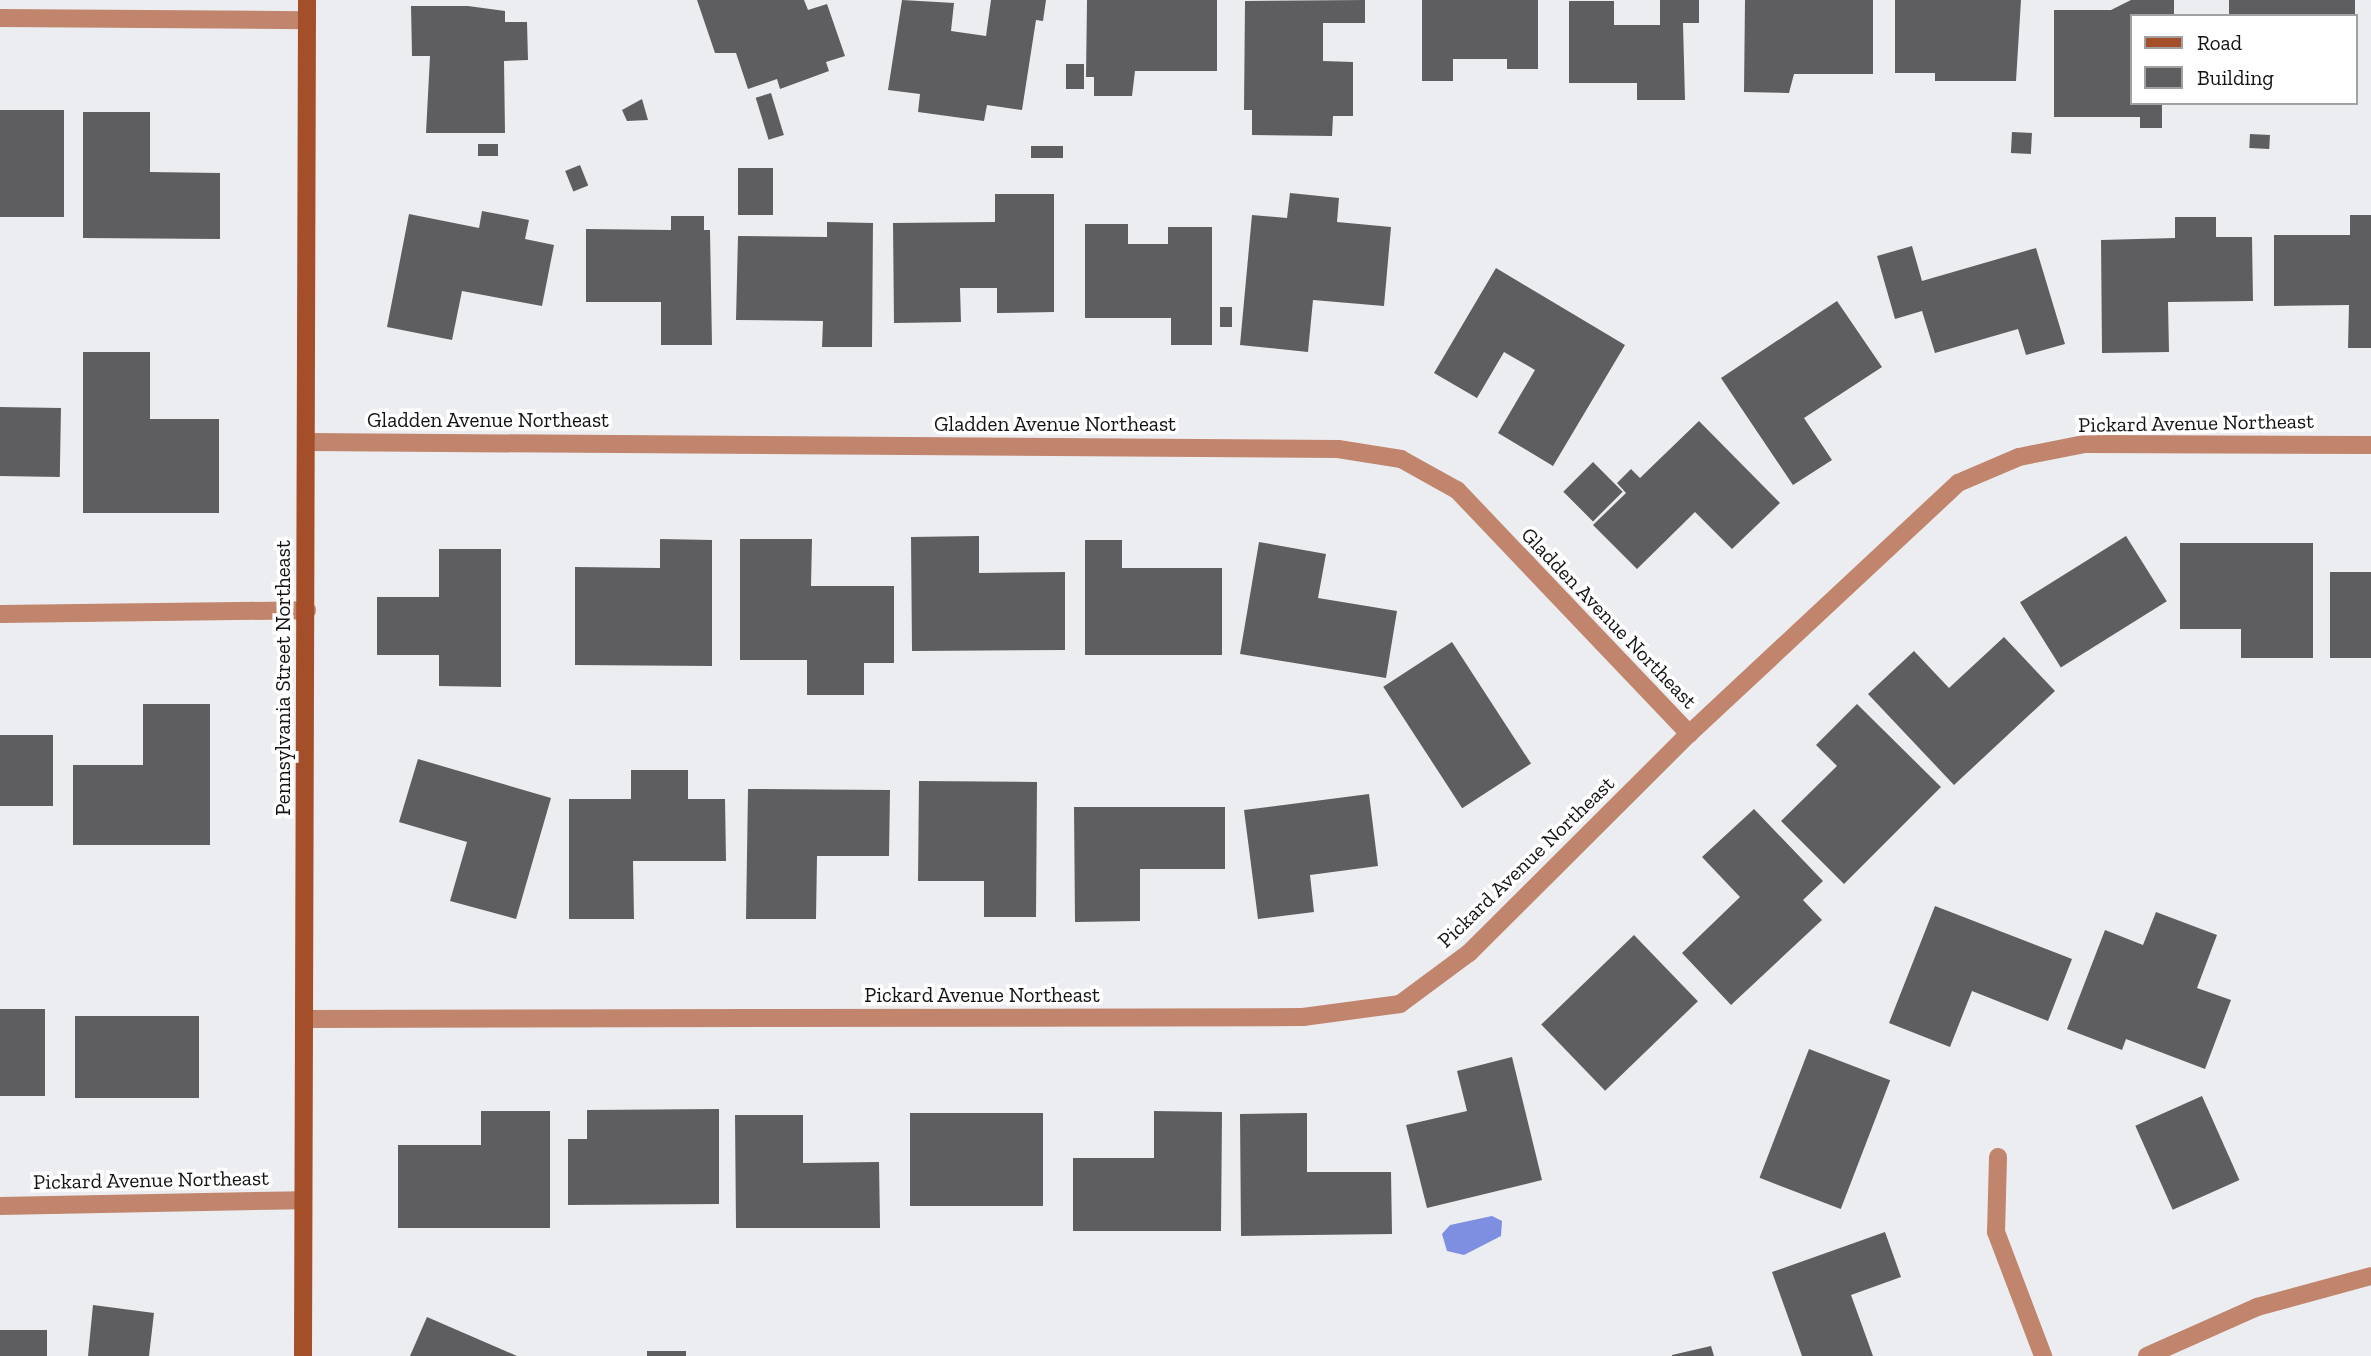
<!DOCTYPE html>
<html>
<head>
<meta charset="utf-8">
<style>
	body { margin:0 }
	#map { position:relative; width:2371px; height:1356px; overflow:hidden; background:#ecedf0; font-family:"Zilla Slab",serif }
	div>[style] { position:absolute }
	.water>* { inset:0; background:#7e8fe2 }
	.building>* { inset:0; background:#5e5e61; transform-origin:0 0 }
	.street>* { height:18px; margin:-9px; padding:0 9px; transform-origin:9px; border-radius:9px; background:#c1846d }
	.secondary>* { height:18px; margin:-9px; padding:0 9px; transform-origin:9px; border-radius:9px; background:#a54e2a }
	span { translate:-50% -50%; white-space:nowrap; text-align:center; line-height:1.15; -webkit-text-stroke:7px #fff; paint-order:stroke }
	.street-label { font-size:21px; color:#131314 }
	.legend { position:absolute; left:2130px; top:14px; width:228px; height:91px; box-sizing:border-box; background:#fff; border:2px solid #a1a1a1; margin:0; padding:9px 12px; list-style:none; font-size:21px; color:#131314 }
	.legend li { display:flex; align-items:center; gap:14px; height:35px }
	.legend b { width:35px; border:2px solid #a1a1a1 }
</style>
</head>
<body>
<div id="map">
	<div class="water">
		<i style="clip-path:polygon(1492px 1216px,1502px 1221px,1501px 1236px,1464px 1255px,1447px 1251px,1442px 1234px,1450px 1225px)"></i>
	</div>
	<div class="building">
		<i style="clip-path:polygon(697px 0,804px 0,808px 10px,827px 4px,845px 56px,826px 62px,829px 71px,780px 89px,777px 79px,748px 89px,736px 53px,715px 53px)"></i>
		<i style="clip-path:polygon(902px 0,954px 3px,951px 31px,986px 36px,991px 0,1046px 0,1043px 21px,1036px 20px,1022px 110px,987px 105px,984px 121px,918px 112px,920px 94px,888px 90px)"></i>
		<i style="clip-path:polygon(1087px 0,1217px 0,1217px 71px,1135px 71px,1132px 96px,1094px 96px,1094px 77px,1086px 77px)"></i>
		<i style="clip-path:polygon(1365px 0,1365px 23px,1323px 23px,1323px 61px,1353px 62px,1353px 116px,1333px 116px,1332px 136px,1252px 135px,1252px 110px,1244px 110px,1245px 1px)"></i>
		<i style="clip-path:polygon(1422px 0,1538px 0,1538px 69px,1507px 69px,1507px 59px,1453px 59px,1453px 81px,1422px 81px)"></i>
		<i style="clip-path:polygon(1660px 0,1699px 0,1699px 23px,1683px 23px,1685px 100px,1637px 100px,1637px 83px,1569px 83px,1569px 1px,1614px 1px,1614px 25px,1660px 25px)"></i>
		<i style="clip-path:polygon(1745px 0,1873px 0,1873px 74px,1794px 74px,1789px 93px,1744px 92px)"></i>
		<i style="clip-path:polygon(1895px 0,2021px 0,2016px 81px,1935px 81px,1935px 73px,1895px 73px)"></i>
		<i style="clip-path:polygon(2131px 0,2174px 0,2174px 16px,2131px 16px,2131px 103px,2162px 103px,2162px 128px,2140px 128px,2140px 117px,2054px 117px,2054px 10px,2111px 10px)"></i>
		<i style="left:2229px;top:0;width:126px;height:17px"></i>
		<i style="clip-path:polygon(411px 6px,468px 6px,505px 11px,505px 22px,527px 22px,528px 60px,504px 61px,505px 133px,426px 133px,430px 56px,412px 56px)"></i>
		<i style="left:1066px;top:64px;width:18px;height:25px"></i>
		<i style="left:771px;top:93px;width:44px;height:16px;rotate:73deg"></i>
		<i style="clip-path:polygon(642px 99px,648px 120px,627px 121px,622px 110px)"></i>
		<i style="left:0;top:110px;width:64px;height:107px"></i>
		<i style="clip-path:polygon(83px 112px,150px 112px,150px 172px,220px 173px,220px 239px,83px 238px)"></i>
		<i style="left:2012px;top:132px;width:20px;height:21px;rotate:3deg"></i>
		<i style="left:2250px;top:134px;width:20px;height:14px;rotate:3deg"></i>
		<i style="left:478px;top:144px;width:20px;height:12px"></i>
		<i style="left:1063px;top:146px;width:12px;height:32px;rotate:90deg"></i>
		<i style="left:580px;top:165px;width:22px;height:16px;rotate:68deg"></i>
		<i style="left:738px;top:168px;width:35px;height:47px"></i>
		<i style="clip-path:polygon(1290px 193px,1339px 198px,1337px 222px,1391px 227px,1384px 306px,1313px 300px,1308px 352px,1240px 345px,1252px 215px,1287px 218px)"></i>
		<i style="clip-path:polygon(995px 194px,1054px 194px,1054px 312px,997px 313px,997px 288px,960px 288px,961px 322px,894px 323px,893px 223px,995px 222px)"></i>
		<i style="clip-path:polygon(482px 211px,529px 220px,525px 239px,554px 245px,542px 306px,462px 291px,452px 340px,387px 327px,409px 214px,479px 228px)"></i>
		<i style="clip-path:polygon(2350px 215px,2371px 215px,2371px 348px,2348px 348px,2349px 305px,2274px 306px,2274px 235px,2350px 235px)"></i>
		<i style="clip-path:polygon(671px 216px,704px 216px,704px 230px,710px 230px,712px 345px,661px 345px,661px 302px,586px 302px,586px 229px,671px 230px)"></i>
		<i style="clip-path:polygon(2175px 217px,2216px 217px,2216px 237px,2252px 237px,2253px 301px,2168px 302px,2169px 352px,2102px 353px,2101px 240px,2175px 238px)"></i>
		<i style="clip-path:polygon(827px 222px,873px 223px,872px 347px,822px 347px,823px 321px,736px 320px,738px 236px,827px 237px)"></i>
		<i style="clip-path:polygon(1085px 224px,1128px 224px,1128px 244px,1168px 244px,1168px 227px,1212px 227px,1212px 345px,1171px 345px,1171px 318px,1085px 318px)"></i>
		<i style="clip-path:polygon(1912px 246px,1922px 281px,2036px 248px,2065px 344px,2026px 355px,2018px 329px,1935px 353px,1922px 311px,1895px 319px,1877px 256px)"></i>
		<i style="clip-path:polygon(1496px 268px,1625px 345px,1553px 466px,1498px 433px,1535px 370px,1504px 352px,1477px 398px,1434px 373px)"></i>
		<i style="clip-path:polygon(1837px 301px,1882px 367px,1804px 418px,1832px 460px,1793px 485px,1721px 378px)"></i>
		<i style="left:1220px;top:307px;width:12px;height:20px"></i>
		<i style="clip-path:polygon(83px 352px,150px 352px,150px 419px,219px 419px,219px 513px,83px 513px)"></i>
		<i style="left:0;top:407px;width:61px;height:69px;rotate:1deg"></i>
		<i style="clip-path:polygon(1699px 421px,1780px 503px,1732px 549px,1695px 512px,1637px 569px,1593px 525px,1626px 493px,1617px 483px,1631px 469px,1640px 478px)"></i>
		<i style="left:1593px;top:462px;width:42px;height:42px;rotate:45deg"></i>
		<i style="clip-path:polygon(979px 536px,979px 573px,1065px 572px,1065px 650px,912px 651px,911px 537px)"></i>
		<i style="left:2126px;top:536px;width:77px;height:125px;rotate:58deg"></i>
		<i style="clip-path:polygon(660px 539px,712px 540px,712px 666px,575px 665px,575px 567px,660px 568px)"></i>
		<i style="clip-path:polygon(740px 539px,812px 539px,811px 586px,894px 586px,894px 663px,864px 663px,864px 695px,807px 695px,807px 660px,740px 660px)"></i>
		<i style="clip-path:polygon(1085px 540px,1122px 540px,1122px 568px,1222px 568px,1222px 655px,1085px 655px)"></i>
		<i style="clip-path:polygon(1259px 542px,1326px 554px,1318px 598px,1397px 611px,1386px 678px,1240px 654px)"></i>
		<i style="clip-path:polygon(2180px 543px,2313px 543px,2313px 658px,2241px 658px,2241px 629px,2180px 629px)"></i>
		<i style="clip-path:polygon(439px 549px,501px 549px,501px 687px,439px 686px,439px 655px,377px 655px,377px 597px,439px 597px)"></i>
		<i style="left:2371px;top:572px;width:86px;height:41px;rotate:90deg"></i>
		<i style="clip-path:polygon(2004px 637px,2055px 691px,1954px 785px,1868px 694px,1914px 651px,1949px 688px)"></i>
		<i style="left:1452px;top:642px;width:145px;height:82px;rotate:57deg"></i>
		<i style="clip-path:polygon(143px 704px,210px 704px,210px 845px,73px 845px,73px 765px,143px 765px)"></i>
		<i style="clip-path:polygon(1857px 704px,1941px 787px,1844px 884px,1781px 821px,1837px 766px,1816px 745px)"></i>
		<i style="left:0;top:735px;width:53px;height:71px"></i>
		<i style="clip-path:polygon(418px 759px,551px 798px,516px 919px,450px 901px,467px 842px,399px 822px)"></i>
		<i style="clip-path:polygon(631px 770px,688px 770px,688px 799px,725px 799px,726px 861px,633px 861px,634px 919px,569px 919px,569px 799px,631px 799px)"></i>
		<i style="clip-path:polygon(919px 781px,1037px 782px,1036px 917px,984px 917px,984px 881px,918px 881px)"></i>
		<i style="clip-path:polygon(748px 789px,890px 790px,889px 856px,817px 856px,816px 919px,746px 919px)"></i>
		<i style="clip-path:polygon(1369px 794px,1378px 866px,1310px 875px,1314px 912px,1258px 919px,1244px 810px)"></i>
		<i style="clip-path:polygon(1074px 807px,1225px 807px,1225px 869px,1140px 869px,1140px 921px,1075px 922px)"></i>
		<i style="clip-path:polygon(1754px 809px,1823px 881px,1803px 900px,1822px 920px,1731px 1005px,1682px 953px,1740px 897px,1702px 857px)"></i>
		<i style="clip-path:polygon(1935px 906px,2072px 959px,2048px 1021px,1972px 991px,1950px 1047px,1889px 1023px)"></i>
		<i style="clip-path:polygon(2156px 912px,2217px 935px,2197px 988px,2231px 1000px,2205px 1069px,2126px 1039px,2122px 1050px,2067px 1029px,2105px 930px,2143px 945px)"></i>
		<i style="left:1634px;top:935px;width:92px;height:129px;rotate:46deg"></i>
		<i style="left:0;top:1009px;width:45px;height:87px"></i>
		<i style="left:75px;top:1016px;width:124px;height:82px"></i>
		<i style="left:1809px;top:1049px;width:87px;height:138px;rotate:21deg"></i>
		<i style="clip-path:polygon(1512px 1057px,1542px 1180px,1427px 1208px,1406px 1125px,1467px 1111px,1457px 1071px)"></i>
		<i style="left:2202px;top:1096px;width:92px;height:73px;rotate:66deg"></i>
		<i style="clip-path:polygon(719px 1109px,719px 1204px,568px 1205px,568px 1139px,587px 1139px,587px 1110px)"></i>
		<i style="clip-path:polygon(481px 1111px,550px 1111px,550px 1228px,398px 1228px,398px 1145px,481px 1145px)"></i>
		<i style="clip-path:polygon(1154px 1111px,1222px 1112px,1221px 1231px,1073px 1231px,1073px 1158px,1154px 1158px)"></i>
		<i style="left:910px;top:1113px;width:133px;height:93px"></i>
		<i style="clip-path:polygon(1307px 1113px,1307px 1172px,1391px 1172px,1392px 1234px,1241px 1236px,1240px 1114px)"></i>
		<i style="clip-path:polygon(735px 1115px,803px 1115px,803px 1163px,879px 1162px,880px 1228px,736px 1228px)"></i>
		<i style="clip-path:polygon(1885px 1232px,1901px 1277px,1851px 1295px,1873px 1356px,1802px 1356px,1772px 1272px)"></i>
		<i style="clip-path:polygon(93px 1305px,154px 1313px,149px 1356px,88px 1356px)"></i>
		<i style="clip-path:polygon(427px 1317px,517px 1356px,410px 1356px)"></i>
		<i style="left:0;top:1330px;width:47px;height:26px"></i>
		<i style="clip-path:polygon(1711px 1346px,1714px 1356px,1672px 1356px,1672px 1355px)"></i>
		<i style="left:647px;top:1351px;width:39px;height:5px"></i>
	</div>
	<div class="street">
		<i style="left:0;top:18px;width:307px;rotate:0.4deg"></i>
		<i style="left:307px;top:442px;width:1031px;rotate:0.39deg"></i>
		<i style="left:1338px;top:449px;width:64px;rotate:9deg"></i>
		<i style="left:1401px;top:459px;width:64px;rotate:29deg"></i>
		<i style="left:1457px;top:490px;width:337px;rotate:46.4deg"></i>
		<i style="left:0;top:614px;width:307px;rotate:-0.7deg"></i>
		<i style="left:304px;top:1019px;width:999px;rotate:-0.11deg"></i>
		<i style="left:1303px;top:1017px;width:98px;rotate:-7.6deg"></i>
		<i style="left:1400px;top:1004px;width:86px;rotate:-36.5deg"></i>
		<i style="left:1469px;top:953px;width:310px;rotate:-44.9deg"></i>
		<i style="left:1689px;top:734px;width:368px;rotate:-43deg"></i>
		<i style="left:1958px;top:483px;width:66px;rotate:-23.1deg"></i>
		<i style="left:2019px;top:457px;width:66px;rotate:-11.3deg"></i>
		<i style="left:2084px;top:444px;width:287px;rotate:0.2deg"></i>
		<i style="left:1998px;top:1157px;width:75px;rotate:91.5deg"></i>
		<i style="left:1996px;top:1232px;width:133px;rotate:69.2deg"></i>
		<i style="left:0;top:1206px;width:302px;rotate:-1.1deg"></i>
		<i style="left:2147px;top:1356px;width:120px;rotate:-24deg"></i>
		<i style="left:2257px;top:1307px;width:118px;rotate:-15.2deg"></i>
	</div>
	<div class="secondary">
		<i style="left:303px;top:1356px;width:1356px;rotate:-89.83deg"></i>
	</div>
	<div class="street-label">
		<span style="left:488px;top:420px">Gladden Avenue Northeast</span>
		<span style="left:2196px;top:423px;rotate:-1deg">Pickard Avenue Northeast</span>
		<span style="left:1055px;top:424px">Gladden Avenue Northeast</span>
		<span style="left:1609px;top:618px;rotate:46deg">Gladden Avenue Northeast</span>
		<span style="left:283px;top:678px;rotate:-90deg">Pennsylvania Street Northeast</span>
		<span style="left:1526px;top:862px;rotate:-44deg">Pickard Avenue Northeast</span>
		<span style="left:982px;top:995px">Pickard Avenue Northeast</span>
		<span style="left:151px;top:1180px;rotate:-1deg">Pickard Avenue Northeast</span>
	</div>
	<ul class="legend">
	<li><b style="height:9px;background:#a54e2a"></b>Road</li>
	<li><b style="height:19px;background:#5e5e61"></b>Building</li>
	</ul>
</div>
</body>
</html>
